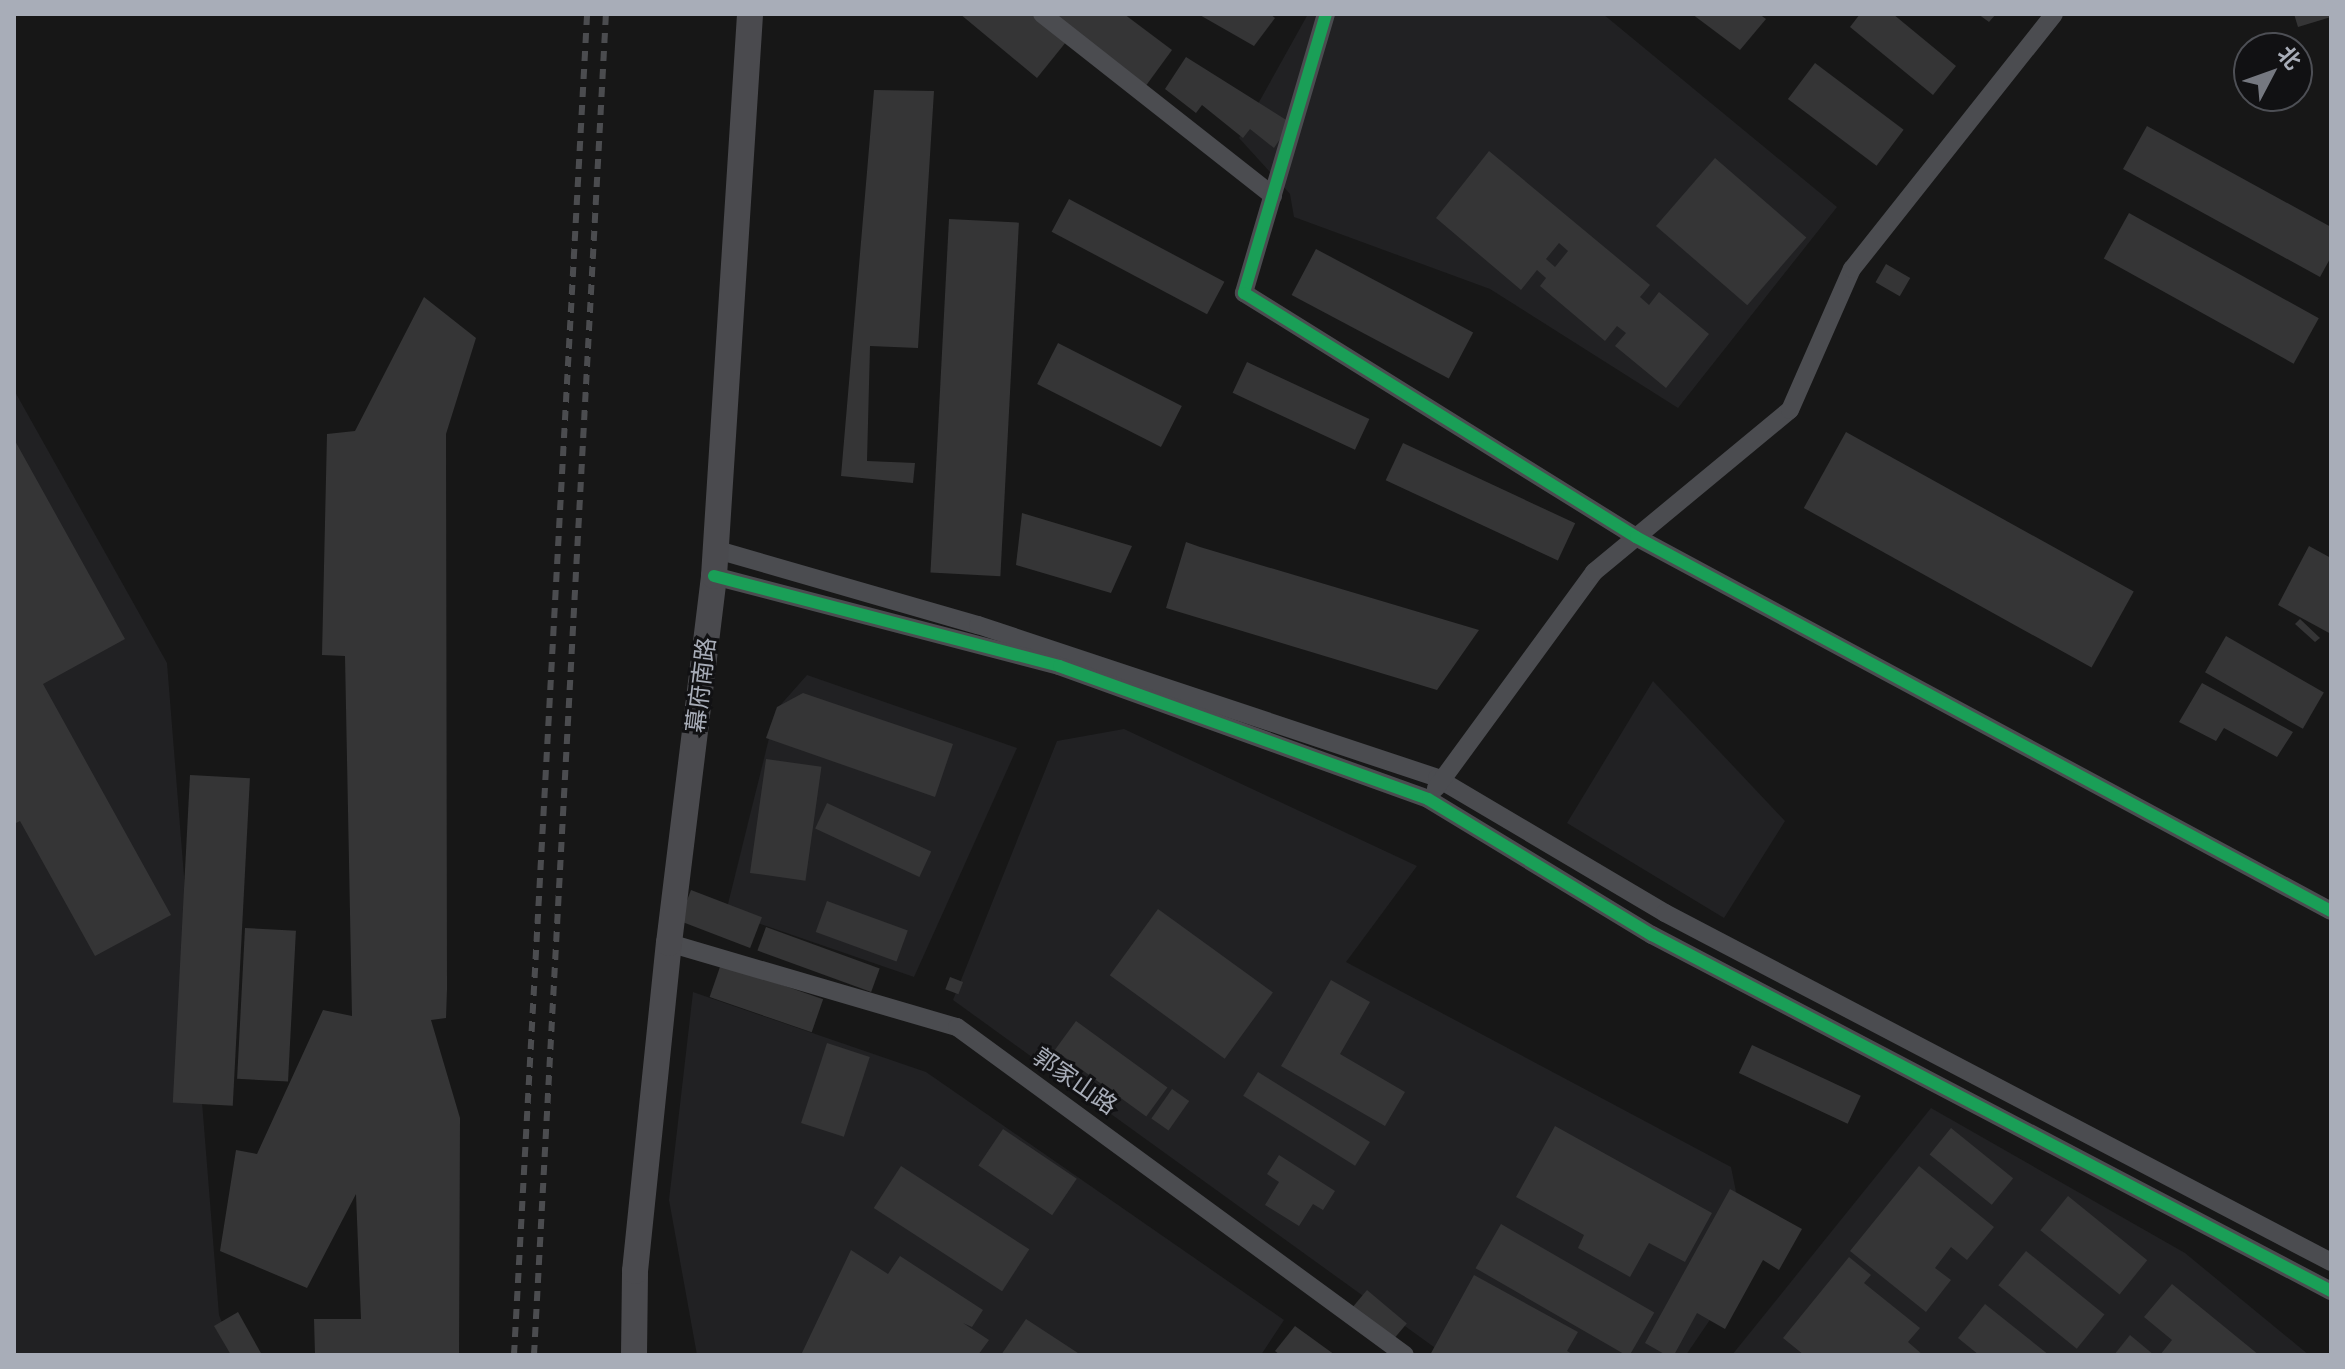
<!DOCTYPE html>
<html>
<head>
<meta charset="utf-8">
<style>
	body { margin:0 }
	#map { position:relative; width:2345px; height:1369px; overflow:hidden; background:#171717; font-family:Inter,"Noto Sans SC",sans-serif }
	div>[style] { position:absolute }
	.built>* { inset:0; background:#212123 }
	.building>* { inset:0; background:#353536; transform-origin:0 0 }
	.street>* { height:18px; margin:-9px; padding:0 9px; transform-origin:9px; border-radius:9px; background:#4b4c50 }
	.secondary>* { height:26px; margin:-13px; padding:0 13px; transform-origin:13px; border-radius:13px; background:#4a4a4e }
	.rail>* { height:6px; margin-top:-3px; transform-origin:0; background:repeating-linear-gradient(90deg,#4b4c4f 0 10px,transparent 0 18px) }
	.cycleway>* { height:12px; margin:-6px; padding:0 6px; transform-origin:6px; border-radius:6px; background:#1a9f57 }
	span { translate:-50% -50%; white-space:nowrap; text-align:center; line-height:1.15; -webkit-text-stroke:6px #111113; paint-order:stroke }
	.street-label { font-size:24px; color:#a8adb8 }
	.frame { position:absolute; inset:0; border:16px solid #a8adb8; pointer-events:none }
	.north { position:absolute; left:2233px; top:32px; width:80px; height:80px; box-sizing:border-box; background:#111113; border:2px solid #4d4f55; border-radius:50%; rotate:49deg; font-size:22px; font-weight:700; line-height:32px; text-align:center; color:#a8adb8 }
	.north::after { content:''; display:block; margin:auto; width:28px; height:36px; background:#757880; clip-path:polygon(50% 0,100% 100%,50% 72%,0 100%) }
</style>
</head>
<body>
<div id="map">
	<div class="built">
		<i style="clip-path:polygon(1308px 14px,1603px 14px,1837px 207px,1678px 408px,1490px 289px,1294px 217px,1290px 194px,1239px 138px)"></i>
		<i style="clip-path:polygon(14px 390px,167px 663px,219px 1315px,235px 1355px,14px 1355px)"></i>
		<i style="clip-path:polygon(807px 675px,1017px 748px,914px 977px,726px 912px,776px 710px)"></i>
		<i style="clip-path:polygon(1653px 681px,1785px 821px,1724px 918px,1567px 823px)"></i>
		<i style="clip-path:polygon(1124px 729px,1417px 866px,1346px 962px,1731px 1167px,1750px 1261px,1686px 1355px,1445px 1355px,953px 1000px,1057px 741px)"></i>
		<i style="clip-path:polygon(693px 992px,926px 1072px,1284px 1320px,1261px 1355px,697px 1355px,669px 1200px)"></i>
		<i style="clip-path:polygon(1931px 1108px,2185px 1253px,2309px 1355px,1732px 1355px)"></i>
	</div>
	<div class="building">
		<i style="clip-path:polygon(960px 14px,1032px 14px,1066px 42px,1037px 78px)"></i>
		<i style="clip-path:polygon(1048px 14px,1124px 14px,1172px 50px,1145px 87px)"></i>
		<i style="clip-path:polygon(1198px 14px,1270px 14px,1275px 18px,1254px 46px)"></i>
		<i style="clip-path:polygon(1692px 14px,1759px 14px,1766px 19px,1740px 50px)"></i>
		<i style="clip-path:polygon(1860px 14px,1893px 14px,1956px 66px,1933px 95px,1850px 27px)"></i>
		<i style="clip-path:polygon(1978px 14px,1996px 14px,1989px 22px)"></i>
		<i style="clip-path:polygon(2294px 14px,2331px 14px,2331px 17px,2298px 27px)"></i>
		<i style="clip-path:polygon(1186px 57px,1291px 123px,1274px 148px,1250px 129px,1243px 138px,1202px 105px,1196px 113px,1165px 89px)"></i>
		<i style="left:1815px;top:63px;width:111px;height:45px;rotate:37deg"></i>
		<i style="clip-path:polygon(874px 90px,934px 91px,918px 348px,870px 346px,867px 461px,915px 463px,913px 483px,841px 476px)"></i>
		<i style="clip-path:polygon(2147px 126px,2331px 227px,2331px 257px,2320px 277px,2123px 169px)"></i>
		<i style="clip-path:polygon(evenodd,1489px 151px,1650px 285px,1640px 297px,1649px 305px,1659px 292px,1709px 334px,1666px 388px,1615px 346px,1626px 333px,1617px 326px,1605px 341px,1540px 286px,1546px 278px,1537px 270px,1521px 290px,1436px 218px,1489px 151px,1559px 243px,1568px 251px,1555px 267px,1546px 259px,1559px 243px)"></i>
		<i style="left:1715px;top:158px;width:121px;height:90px;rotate:41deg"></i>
		<i style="left:1069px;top:199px;width:176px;height:37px;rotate:28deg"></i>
		<i style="left:2129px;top:213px;width:217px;height:52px;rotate:29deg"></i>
		<i style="left:949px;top:219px;width:70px;height:354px;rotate:3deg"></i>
		<i style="left:1316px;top:249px;width:178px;height:52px;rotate:28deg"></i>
		<i style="left:1886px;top:264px;width:28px;height:21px;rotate:30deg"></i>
		<i style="clip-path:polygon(424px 297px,476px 338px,446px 434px,447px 989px,446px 1018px,431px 1020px,460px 1118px,459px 1355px,315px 1355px,314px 1319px,361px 1319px,356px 1194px,307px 1288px,220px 1251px,236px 1150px,257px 1154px,323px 1010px,352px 1016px,345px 656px,322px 655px,327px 434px,355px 431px)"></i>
		<i style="left:1058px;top:343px;width:139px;height:46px;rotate:27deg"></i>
		<i style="left:1247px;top:362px;width:135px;height:34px;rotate:25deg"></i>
		<i style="left:1846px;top:432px;width:329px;height:87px;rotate:29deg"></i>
		<i style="clip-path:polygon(14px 439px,125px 639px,43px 684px,171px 915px,95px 956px,20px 821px,14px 824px)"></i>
		<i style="left:1403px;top:443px;width:190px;height:41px;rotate:25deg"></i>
		<i style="clip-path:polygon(1022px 513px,1132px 546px,1111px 593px,1016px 565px)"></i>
		<i style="clip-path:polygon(1186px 542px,1200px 547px,1479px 630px,1437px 690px,1166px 608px)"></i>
		<i style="clip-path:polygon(2309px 546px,2331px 558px,2331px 634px,2278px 605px)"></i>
		<i style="clip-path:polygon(2300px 619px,2320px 638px,2315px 642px,2295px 624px)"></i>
		<i style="left:2226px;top:636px;width:113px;height:42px;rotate:30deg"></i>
		<i style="clip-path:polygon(2202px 683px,2293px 732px,2277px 757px,2224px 728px,2216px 741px,2179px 722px)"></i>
		<i style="clip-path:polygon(803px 693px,953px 744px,935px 797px,766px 738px,777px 707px)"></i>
		<i style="left:766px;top:759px;width:56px;height:115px;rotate:8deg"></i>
		<i style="left:190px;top:775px;width:60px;height:328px;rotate:3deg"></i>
		<i style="left:827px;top:803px;width:115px;height:28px;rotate:25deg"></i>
		<i style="left:691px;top:890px;width:76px;height:33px;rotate:21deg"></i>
		<i style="left:827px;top:901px;width:86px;height:33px;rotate:20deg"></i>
		<i style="left:1158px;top:909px;width:142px;height:82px;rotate:36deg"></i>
		<i style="left:766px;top:927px;width:121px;height:25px;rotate:20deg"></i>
		<i style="left:245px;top:928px;width:51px;height:151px;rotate:3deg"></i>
		<i style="left:721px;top:964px;width:108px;height:35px;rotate:19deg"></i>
		<i style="left:950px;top:977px;width:14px;height:13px;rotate:21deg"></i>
		<i style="clip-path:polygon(1331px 980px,1370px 1002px,1340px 1054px,1405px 1092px,1385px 1126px,1281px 1066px)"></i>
		<i style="left:1076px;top:1021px;width:113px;height:36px;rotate:36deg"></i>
		<i style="left:827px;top:1043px;width:45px;height:84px;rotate:18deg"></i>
		<i style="left:1752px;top:1045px;width:120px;height:31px;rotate:25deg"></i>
		<i style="left:1258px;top:1072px;width:132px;height:28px;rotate:32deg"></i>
		<i style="left:1172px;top:1089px;width:21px;height:36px;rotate:35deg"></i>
		<i style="clip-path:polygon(1555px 1126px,1712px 1213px,1685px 1262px,1649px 1243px,1630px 1277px,1578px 1248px,1584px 1235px,1516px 1197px)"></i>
		<i style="left:1951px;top:1128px;width:80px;height:34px;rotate:39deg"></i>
		<i style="left:1003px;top:1129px;width:89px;height:44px;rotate:34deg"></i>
		<i style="clip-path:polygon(1279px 1155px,1335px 1191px,1323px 1210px,1313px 1204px,1299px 1226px,1265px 1205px,1279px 1182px,1267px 1174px)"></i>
		<i style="left:901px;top:1166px;width:153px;height:50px;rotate:33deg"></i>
		<i style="clip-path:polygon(1919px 1166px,1994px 1227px,1967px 1260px,1951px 1247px,1935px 1268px,1951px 1280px,1926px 1312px,1850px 1251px)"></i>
		<i style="clip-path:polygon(1730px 1189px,1802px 1229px,1779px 1270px,1763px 1260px,1725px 1329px,1697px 1313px,1674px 1355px,1666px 1355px,1645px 1343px)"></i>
		<i style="left:2068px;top:1196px;width:102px;height:44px;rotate:39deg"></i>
		<i style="left:1501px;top:1224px;width:177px;height:51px;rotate:30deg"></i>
		<i style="clip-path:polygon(851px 1250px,888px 1274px,900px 1256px,983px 1310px,972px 1327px,963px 1323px,989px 1340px,978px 1355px,801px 1355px)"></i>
		<i style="left:2026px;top:1251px;width:101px;height:44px;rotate:39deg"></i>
		<i style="clip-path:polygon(1849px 1257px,1871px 1275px,1864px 1283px,1920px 1328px,1908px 1342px,1923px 1355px,1804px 1355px,1783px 1338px)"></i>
		<i style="clip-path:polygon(1474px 1275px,1578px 1332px,1567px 1351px,1574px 1355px,1430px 1355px)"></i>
		<i style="clip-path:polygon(2172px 1284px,2259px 1355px,2160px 1355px,2172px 1340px,2144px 1317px)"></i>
		<i style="left:1367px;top:1290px;width:52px;height:27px;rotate:40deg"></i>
		<i style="clip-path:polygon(1985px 1304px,2049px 1355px,1979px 1355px,1958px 1338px)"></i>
		<i style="clip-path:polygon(238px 1312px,262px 1355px,231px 1355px,214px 1326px)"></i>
		<i style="clip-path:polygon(1026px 1319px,1081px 1355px,1001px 1355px)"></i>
		<i style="clip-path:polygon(1295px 1326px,1335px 1355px,1280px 1355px,1275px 1351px)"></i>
		<i style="clip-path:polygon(2130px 1335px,2154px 1355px,2114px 1355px)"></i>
	</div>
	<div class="street">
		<i style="left:1042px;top:14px;width:294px;rotate:38.2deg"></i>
		<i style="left:1326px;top:14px;width:291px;rotate:106.4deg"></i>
		<i style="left:1244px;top:293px;width:462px;rotate:31.9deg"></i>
		<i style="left:1636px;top:537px;width:789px;rotate:28.29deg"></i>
		<i style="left:714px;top:549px;width:275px;rotate:16.1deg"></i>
		<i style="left:978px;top:625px;width:484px;rotate:18.4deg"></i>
		<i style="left:1437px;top:778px;width:265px;rotate:30.6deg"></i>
		<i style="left:1665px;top:913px;width:752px;rotate:27.66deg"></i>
		<i style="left:714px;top:576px;width:357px;rotate:14.6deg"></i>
		<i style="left:1059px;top:666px;width:392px;rotate:19.8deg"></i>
		<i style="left:1428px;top:799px;width:262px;rotate:31.3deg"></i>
		<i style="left:1652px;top:935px;width:767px;rotate:27.67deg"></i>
		<i style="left:1436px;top:788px;width:268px;rotate:-53.8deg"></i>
		<i style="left:1594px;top:572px;width:254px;rotate:-39.6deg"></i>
		<i style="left:1790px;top:410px;width:154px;rotate:-66.3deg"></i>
		<i style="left:1852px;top:269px;width:325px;rotate:-51.6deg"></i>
		<i style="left:669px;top:943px;width:300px;rotate:16.3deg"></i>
		<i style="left:957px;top:1027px;width:555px;rotate:36.21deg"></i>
	</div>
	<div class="secondary">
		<i style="left:634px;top:1355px;width:84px;rotate:-89.3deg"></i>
		<i style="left:635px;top:1271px;width:330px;rotate:-84.1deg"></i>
		<i style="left:669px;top:943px;width:370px;rotate:-83deg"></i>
		<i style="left:714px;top:576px;width:563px;rotate:-86.33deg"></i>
	</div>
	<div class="rail">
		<i style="left:514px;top:1355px;width:1343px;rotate:-86.88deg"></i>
		<i style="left:534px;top:1355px;width:1343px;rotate:-86.93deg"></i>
	</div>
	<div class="cycleway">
		<i style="left:1326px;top:14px;width:291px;rotate:106.4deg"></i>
		<i style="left:1244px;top:293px;width:462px;rotate:31.9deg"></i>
		<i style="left:1636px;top:537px;width:789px;rotate:28.29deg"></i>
		<i style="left:714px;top:576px;width:357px;rotate:14.6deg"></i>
		<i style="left:1059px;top:666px;width:392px;rotate:19.8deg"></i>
		<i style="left:1428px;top:799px;width:262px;rotate:31.3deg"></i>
		<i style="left:1652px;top:935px;width:767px;rotate:27.67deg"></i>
	</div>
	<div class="street-label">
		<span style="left:701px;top:685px;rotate:-83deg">幕府南路</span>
		<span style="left:1075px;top:1081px;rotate:35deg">郭家山路</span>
	</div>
	<div class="frame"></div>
	<div class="north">北</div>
</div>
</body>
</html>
